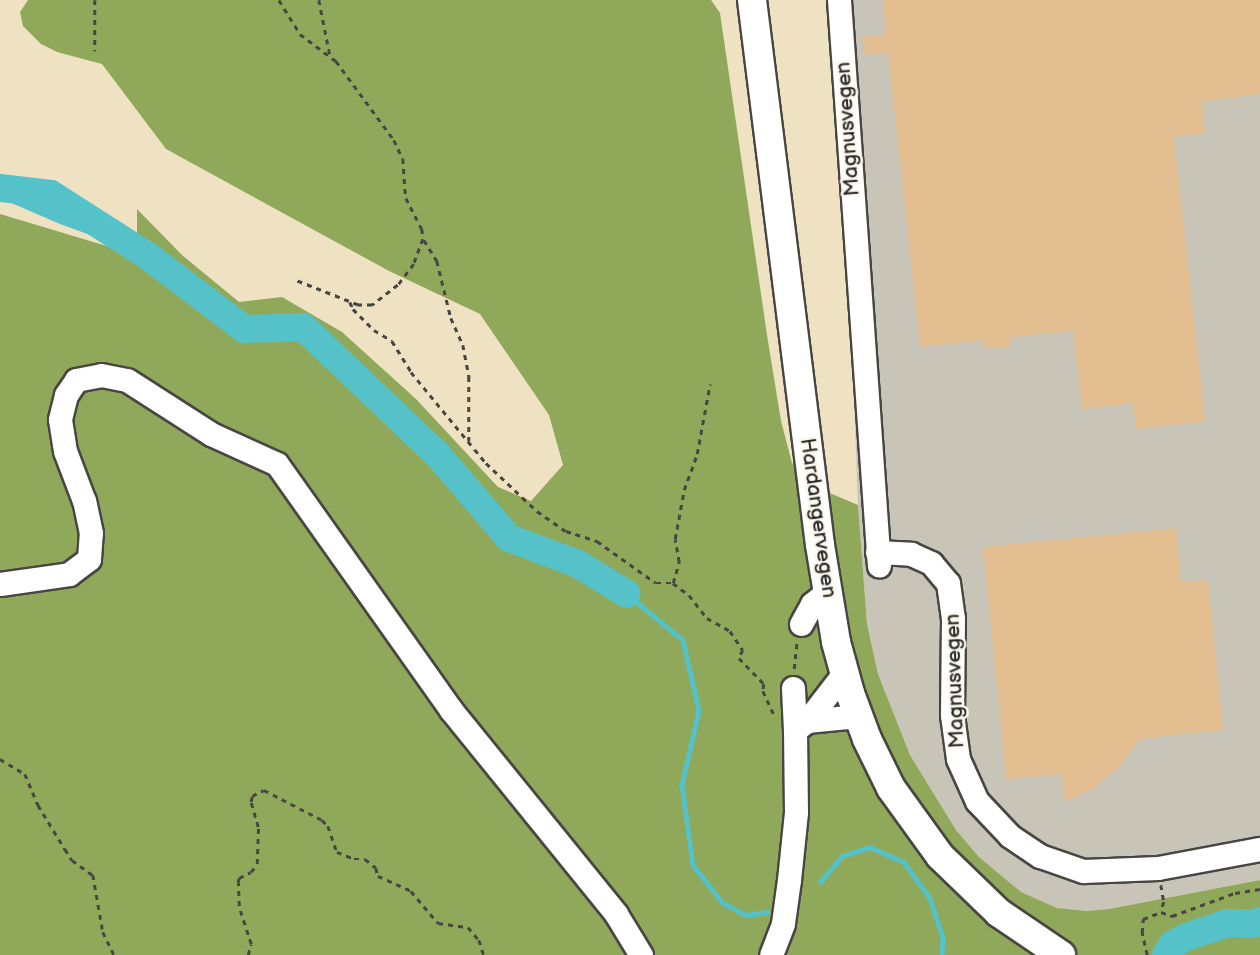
<!DOCTYPE html>
<html>
<head>
<meta charset="utf-8">
<style>
	body { margin:0 }
	#map { position:relative; width:1260px; height:955px; overflow:hidden; background:#eee2c3; font-family:"Balsamiq Sans",sans-serif }
	div>[style] { position:absolute }
	.industrial>* { inset:0; background:#c8c4b8 }
	.forest>* { inset:0; background:#90a85a }
	.water>* { inset:0; background:#54c2c8 }
	.stream>* { height:4.5px; margin:-2.25px; padding:0 2.25px; transform-origin:2.25px; border-radius:2.25px; background:#54c2c8 }
	.river>* { height:28px; margin:-14px; padding:0 14px; transform-origin:14px; border-radius:14px; background:#54c2c8 }
	.building>* { inset:0; background:#e1bd8f }
	.path>* { height:2.5px; margin-top:-1.25px; transform-origin:0; background:repeating-linear-gradient(90deg,#484642 0 5px,transparent 0 10px) }
	.roads { filter:drop-shadow(2px 0 #484642) drop-shadow(-2px 0 #484642) drop-shadow(0 2px #484642) drop-shadow(0 -2px #484642) }
	.minor>* { height:23px; margin:-11.5px; padding:0 11.5px; transform-origin:11.5px; border-radius:11.5px; background:#fff }
	.major>* { height:28px; margin:-14px; padding:0 14px; transform-origin:14px; border-radius:14px; background:#fff }
	span { translate:-50% -50%; white-space:nowrap; text-align:center; line-height:1.15; -webkit-text-stroke:5px #fbf7ec; paint-order:stroke }
	.street-label { font-size:21px; color:#2b2b2b }
</style>
</head>
<body>
<div id="map">
	<div class="industrial">
		<i style="clip-path:polygon(827px 0,1260px 0,1260px 880px,1109px 909px,1087px 911px,1057px 908px,1021px 892px,979px 857px,956px 830px,910px 755px,878px 674px,867px 624px,858px 505px,850px 292px)"></i>
	</div>
	<div class="forest">
		<i style="clip-path:polygon(28px 0,711px 0,720px 13px,767px 335px,781px 421px,792px 463px,806px 483px,858px 505px,867px 624px,878px 674px,910px 755px,956px 830px,979px 857px,1021px 892px,1057px 908px,1087px 911px,1109px 909px,1260px 880px,1260px 955px,0 955px,0 214px,140px 256px,147px 256px,137px 237px,137px 209px,182px 255px,239px 302px,282px 297px,342px 332px,416px 399px,498px 487px,531px 501px,563px 465px,549px 415px,480px 314px,389px 271px,166px 149px,102px 64px,57px 52px,41px 44px,23px 26px,20px 12px)"></i>
	</div>
	<div class="water">
		<i style="clip-path:polygon(0 185px,76px 205px,119px 224px,148px 256px,60px 224px,0 198px)"></i>
	</div>
	<div class="stream">
		<i style="left:627px;top:594px;width:72px;rotate:39.4deg"></i>
		<i style="left:683px;top:640px;width:73px;rotate:77.3deg"></i>
		<i style="left:699px;top:711px;width:76px;rotate:102.9deg"></i>
		<i style="left:682px;top:785px;width:81px;rotate:82.2deg"></i>
		<i style="left:693px;top:865px;width:47px;rotate:51.9deg"></i>
		<i style="left:722px;top:902px;width:26px;rotate:29deg"></i>
		<i style="left:745px;top:915px;width:22px;rotate:-8deg"></i>
		<i style="left:820px;top:882px;width:34px;rotate:-50deg"></i>
		<i style="left:842px;top:856px;width:29px;rotate:-18deg"></i>
		<i style="left:870px;top:847px;width:37px;rotate:24deg"></i>
		<i style="left:904px;top:862px;width:44px;rotate:54.2deg"></i>
		<i style="left:930px;top:898px;width:42px;rotate:72deg"></i>
		<i style="left:943px;top:938px;width:17px;rotate:93deg"></i>
	</div>
	<div class="river">
		<i style="left:0;top:188px;width:51px;rotate:6.7deg"></i>
		<i style="left:51px;top:194px;width:115px;rotate:32.6deg"></i>
		<i style="left:148px;top:256px;width:121px;rotate:37.2deg"></i>
		<i style="left:244px;top:329px;width:59px;rotate:-1.9deg"></i>
		<i style="left:303px;top:327px;width:185px;rotate:43.5deg"></i>
		<i style="left:437px;top:454px;width:111px;rotate:49.4deg"></i>
		<i style="left:509px;top:538px;width:74px;rotate:20.6deg"></i>
		<i style="left:578px;top:564px;width:57px;rotate:31.5deg"></i>
		<i style="left:1166px;top:955px;width:13px;rotate:-58deg"></i>
		<i style="left:1173px;top:944px;width:15px;rotate:-28deg"></i>
		<i style="left:1186px;top:937px;width:44px;rotate:-18.4deg"></i>
		<i style="left:1228px;top:923px;width:24px;rotate:2deg"></i>
		<i style="left:1252px;top:924px;width:9px;rotate:-21deg"></i>
	</div>
	<div class="building">
		<i style="clip-path:polygon(883px 0,1260px 0,1260px 94px,1202px 101px,1205px 133px,1174px 136px,1205px 421px,1136px 429px,1133px 403px,1082px 409px,1073px 331px,1010px 337px,1011px 346px,985px 349px,984px 340px,920px 347px,888px 52px,864px 55px,862px 37px,886px 34px)"></i>
		<i style="clip-path:polygon(1176px 528px,1181px 582px,1208px 580px,1223px 730px,1140px 739px,1119px 767px,1092px 789px,1065px 802px,1062px 774px,1006px 779px,983px 547px)"></i>
	</div>
	<div class="path">
		<i style="left:95px;top:0;width:51px;rotate:90deg"></i>
		<i style="left:279px;top:0;width:40px;rotate:58deg"></i>
		<i style="left:300px;top:34px;width:45px;rotate:36.9deg"></i>
		<i style="left:336px;top:61px;width:98px;rotate:53.7deg"></i>
		<i style="left:394px;top:140px;width:21px;rotate:65deg"></i>
		<i style="left:403px;top:159px;width:39px;rotate:86deg"></i>
		<i style="left:406px;top:198px;width:35px;rotate:63deg"></i>
		<i style="left:422px;top:229px;width:10px;rotate:84deg"></i>
		<i style="left:423px;top:239px;width:27px;rotate:110deg"></i>
		<i style="left:414px;top:264px;width:26px;rotate:127deg"></i>
		<i style="left:398px;top:285px;width:33px;rotate:142deg"></i>
		<i style="left:372px;top:305px;width:14px;rotate:180deg"></i>
		<i style="left:358px;top:305px;width:68px;rotate:-158.4deg"></i>
		<i style="left:319px;top:0;width:56px;rotate:78.7deg"></i>
		<i style="left:424px;top:240px;width:25px;rotate:58deg"></i>
		<i style="left:437px;top:261px;width:59px;rotate:76.2deg"></i>
		<i style="left:451px;top:318px;width:30px;rotate:66deg"></i>
		<i style="left:463px;top:345px;width:33px;rotate:79deg"></i>
		<i style="left:469px;top:377px;width:64px;rotate:90deg"></i>
		<i style="left:350px;top:302px;width:8px;rotate:67deg"></i>
		<i style="left:353px;top:309px;width:30px;rotate:45deg"></i>
		<i style="left:374px;top:330px;width:21px;rotate:31deg"></i>
		<i style="left:392px;top:341px;width:36px;rotate:58deg"></i>
		<i style="left:411px;top:372px;width:118px;rotate:50.5deg"></i>
		<i style="left:486px;top:463px;width:70px;rotate:43.3deg"></i>
		<i style="left:537px;top:511px;width:35px;rotate:35deg"></i>
		<i style="left:566px;top:531px;width:33px;rotate:18deg"></i>
		<i style="left:597px;top:541px;width:72px;rotate:35.4deg"></i>
		<i style="left:656px;top:583px;width:17px"></i>
		<i style="left:673px;top:583px;width:20px;rotate:37deg"></i>
		<i style="left:689px;top:595px;width:29px;rotate:52deg"></i>
		<i style="left:707px;top:618px;width:26px;rotate:29deg"></i>
		<i style="left:730px;top:631px;width:23px;rotate:56deg"></i>
		<i style="left:743px;top:650px;width:9px;rotate:117deg"></i>
		<i style="left:739px;top:658px;width:36px;rotate:46deg"></i>
		<i style="left:764px;top:684px;width:7px;rotate:98deg"></i>
		<i style="left:763px;top:691px;width:26px;rotate:65deg"></i>
		<i style="left:673px;top:583px;width:22px;rotate:-74deg"></i>
		<i style="left:679px;top:562px;width:23px;rotate:-100deg"></i>
		<i style="left:675px;top:539px;width:50px;rotate:-79.6deg"></i>
		<i style="left:684px;top:490px;width:38px;rotate:-70deg"></i>
		<i style="left:697px;top:454px;width:71px;rotate:-79.5deg"></i>
		<i style="left:794px;top:669px;width:28px;rotate:-84deg"></i>
		<i style="left:0;top:759px;width:29px;rotate:31deg"></i>
		<i style="left:25px;top:774px;width:34px;rotate:67deg"></i>
		<i style="left:38px;top:805px;width:52px;rotate:58.5deg"></i>
		<i style="left:65px;top:849px;width:13px;rotate:58deg"></i>
		<i style="left:72px;top:860px;width:26px;rotate:36deg"></i>
		<i style="left:93px;top:875px;width:58px;rotate:80deg"></i>
		<i style="left:103px;top:932px;width:25px;rotate:64deg"></i>
		<i style="left:1161px;top:885px;width:17px;rotate:80deg"></i>
		<i style="left:1164px;top:902px;width:10px;rotate:107deg"></i>
		<i style="left:248px;top:955px;width:11px;rotate:-75deg"></i>
		<i style="left:251px;top:944px;width:40px;rotate:-108deg"></i>
		<i style="left:239px;top:906px;width:24px;rotate:-92deg"></i>
		<i style="left:238px;top:882px;width:4px;rotate:-76deg"></i>
		<i style="left:239px;top:878px;width:13px;rotate:-27deg"></i>
		<i style="left:251px;top:872px;width:10px;rotate:-53deg"></i>
		<i style="left:257px;top:864px;width:37px;rotate:-88deg"></i>
		<i style="left:258px;top:827px;width:26px;rotate:-106deg"></i>
		<i style="left:251px;top:802px;width:6px;rotate:-81deg"></i>
		<i style="left:252px;top:796px;width:13px;rotate:-27deg"></i>
		<i style="left:264px;top:790px;width:65px;rotate:27.3deg"></i>
		<i style="left:322px;top:820px;width:8px;rotate:45deg"></i>
		<i style="left:328px;top:826px;width:28px;rotate:71deg"></i>
		<i style="left:337px;top:852px;width:18px;rotate:22deg"></i>
		<i style="left:354px;top:859px;width:11px"></i>
		<i style="left:365px;top:859px;width:14px;rotate:39deg"></i>
		<i style="left:376px;top:868px;width:8px;rotate:76deg"></i>
		<i style="left:378px;top:876px;width:36px;rotate:24deg"></i>
		<i style="left:411px;top:891px;width:42px;rotate:49.8deg"></i>
		<i style="left:438px;top:923px;width:30px;rotate:8deg"></i>
		<i style="left:468px;top:927px;width:17px;rotate:50deg"></i>
		<i style="left:479px;top:940px;width:16px;rotate:72deg"></i>
		<i style="left:1147px;top:955px;width:23px;rotate:-103deg"></i>
		<i style="left:1142px;top:933px;width:14px;rotate:-86deg"></i>
		<i style="left:1143px;top:919px;width:19px;rotate:-21deg"></i>
		<i style="left:1161px;top:912px;width:12px;rotate:20deg"></i>
		<i style="left:1172px;top:916px;width:67px;rotate:-20.1deg"></i>
		<i style="left:1235px;top:893px;width:25px;rotate:-9deg"></i>
	</div>
	<div class="roads">
		<div class="minor">
			<i style="left:839px;top:0;width:567px;rotate:85.96deg"></i>
			<i style="left:877px;top:552px;width:34px;rotate:3deg"></i>
			<i style="left:911px;top:554px;width:22px;rotate:24deg"></i>
			<i style="left:931px;top:563px;width:26px;rotate:50deg"></i>
			<i style="left:948px;top:583px;width:35px;rotate:82deg"></i>
			<i style="left:953px;top:618px;width:97px;rotate:90.6deg"></i>
			<i style="left:952px;top:715px;width:44px;rotate:82.2deg"></i>
			<i style="left:958px;top:759px;width:46px;rotate:65.7deg"></i>
			<i style="left:977px;top:801px;width:48px;rotate:46.7deg"></i>
			<i style="left:1010px;top:836px;width:36px;rotate:34deg"></i>
			<i style="left:1040px;top:856px;width:46px;rotate:19.2deg"></i>
			<i style="left:1083px;top:871px;width:75px;rotate:-2.3deg"></i>
			<i style="left:1158px;top:868px;width:104px;rotate:-10.6deg"></i>
			<i style="left:0;top:584px;width:70px;rotate:-8.2deg"></i>
			<i style="left:69px;top:574px;width:25px;rotate:-37deg"></i>
			<i style="left:89px;top:559px;width:26px;rotate:-86deg"></i>
			<i style="left:91px;top:533px;width:33px;rotate:-102deg"></i>
			<i style="left:84px;top:501px;width:53px;rotate:-110.8deg"></i>
			<i style="left:65px;top:451px;width:32px;rotate:-99deg"></i>
			<i style="left:60px;top:419px;width:25px;rotate:-76deg"></i>
			<i style="left:66px;top:395px;width:18px;rotate:-56deg"></i>
			<i style="left:76px;top:380px;width:25px;rotate:-11deg"></i>
			<i style="left:101px;top:375px;width:26px;rotate:11deg"></i>
			<i style="left:127px;top:380px;width:100px;rotate:32.7deg"></i>
			<i style="left:211px;top:434px;width:72px;rotate:24.4deg"></i>
			<i style="left:277px;top:464px;width:301px;rotate:54.7deg"></i>
			<i style="left:451px;top:710px;width:262px;rotate:51deg"></i>
			<i style="left:616px;top:914px;width:48px;rotate:58.6deg"></i>
			<i style="left:801px;top:624px;width:23px;rotate:-61deg"></i>
			<i style="left:812px;top:604px;width:19px;rotate:-39deg"></i>
			<i style="left:793px;top:688px;width:42px;rotate:87.3deg"></i>
			<i style="left:795px;top:730px;width:15px;rotate:-37deg"></i>
			<i style="left:807px;top:721px;width:61px;rotate:-52.4deg"></i>
			<i style="left:807px;top:721px;width:51px;rotate:-5.6deg"></i>
			<i style="left:771px;top:955px;width:34px;rotate:-69deg"></i>
			<i style="left:783px;top:923px;width:43px;rotate:-82.1deg"></i>
			<i style="left:789px;top:880px;width:68px;rotate:-84.1deg"></i>
			<i style="left:796px;top:812px;width:82px;rotate:-90.7deg"></i>
		</div>
		<div class="major">
			<i style="left:752px;top:0;width:549px;rotate:82.89deg"></i>
			<i style="left:820px;top:545px;width:98px;rotate:80.6deg"></i>
			<i style="left:836px;top:642px;width:53px;rotate:74.6deg"></i>
			<i style="left:850px;top:693px;width:49px;rotate:69.7deg"></i>
			<i style="left:867px;top:739px;width:55px;rotate:63.9deg"></i>
			<i style="left:891px;top:788px;width:84px;rotate:54.2deg"></i>
			<i style="left:940px;top:856px;width:82px;rotate:44deg"></i>
			<i style="left:999px;top:913px;width:75px;rotate:34.1deg"></i>
		</div>
	</div>
	<div class="street-label">
		<span style="left:848px;top:129px;rotate:-94deg">Magnusvegen</span>
		<span style="left:818px;top:518px;rotate:82deg">Hardangervegen</span>
		<span style="left:955px;top:681px;rotate:-92deg">Magnusvegen</span>
	</div>
</div>
</body>
</html>
